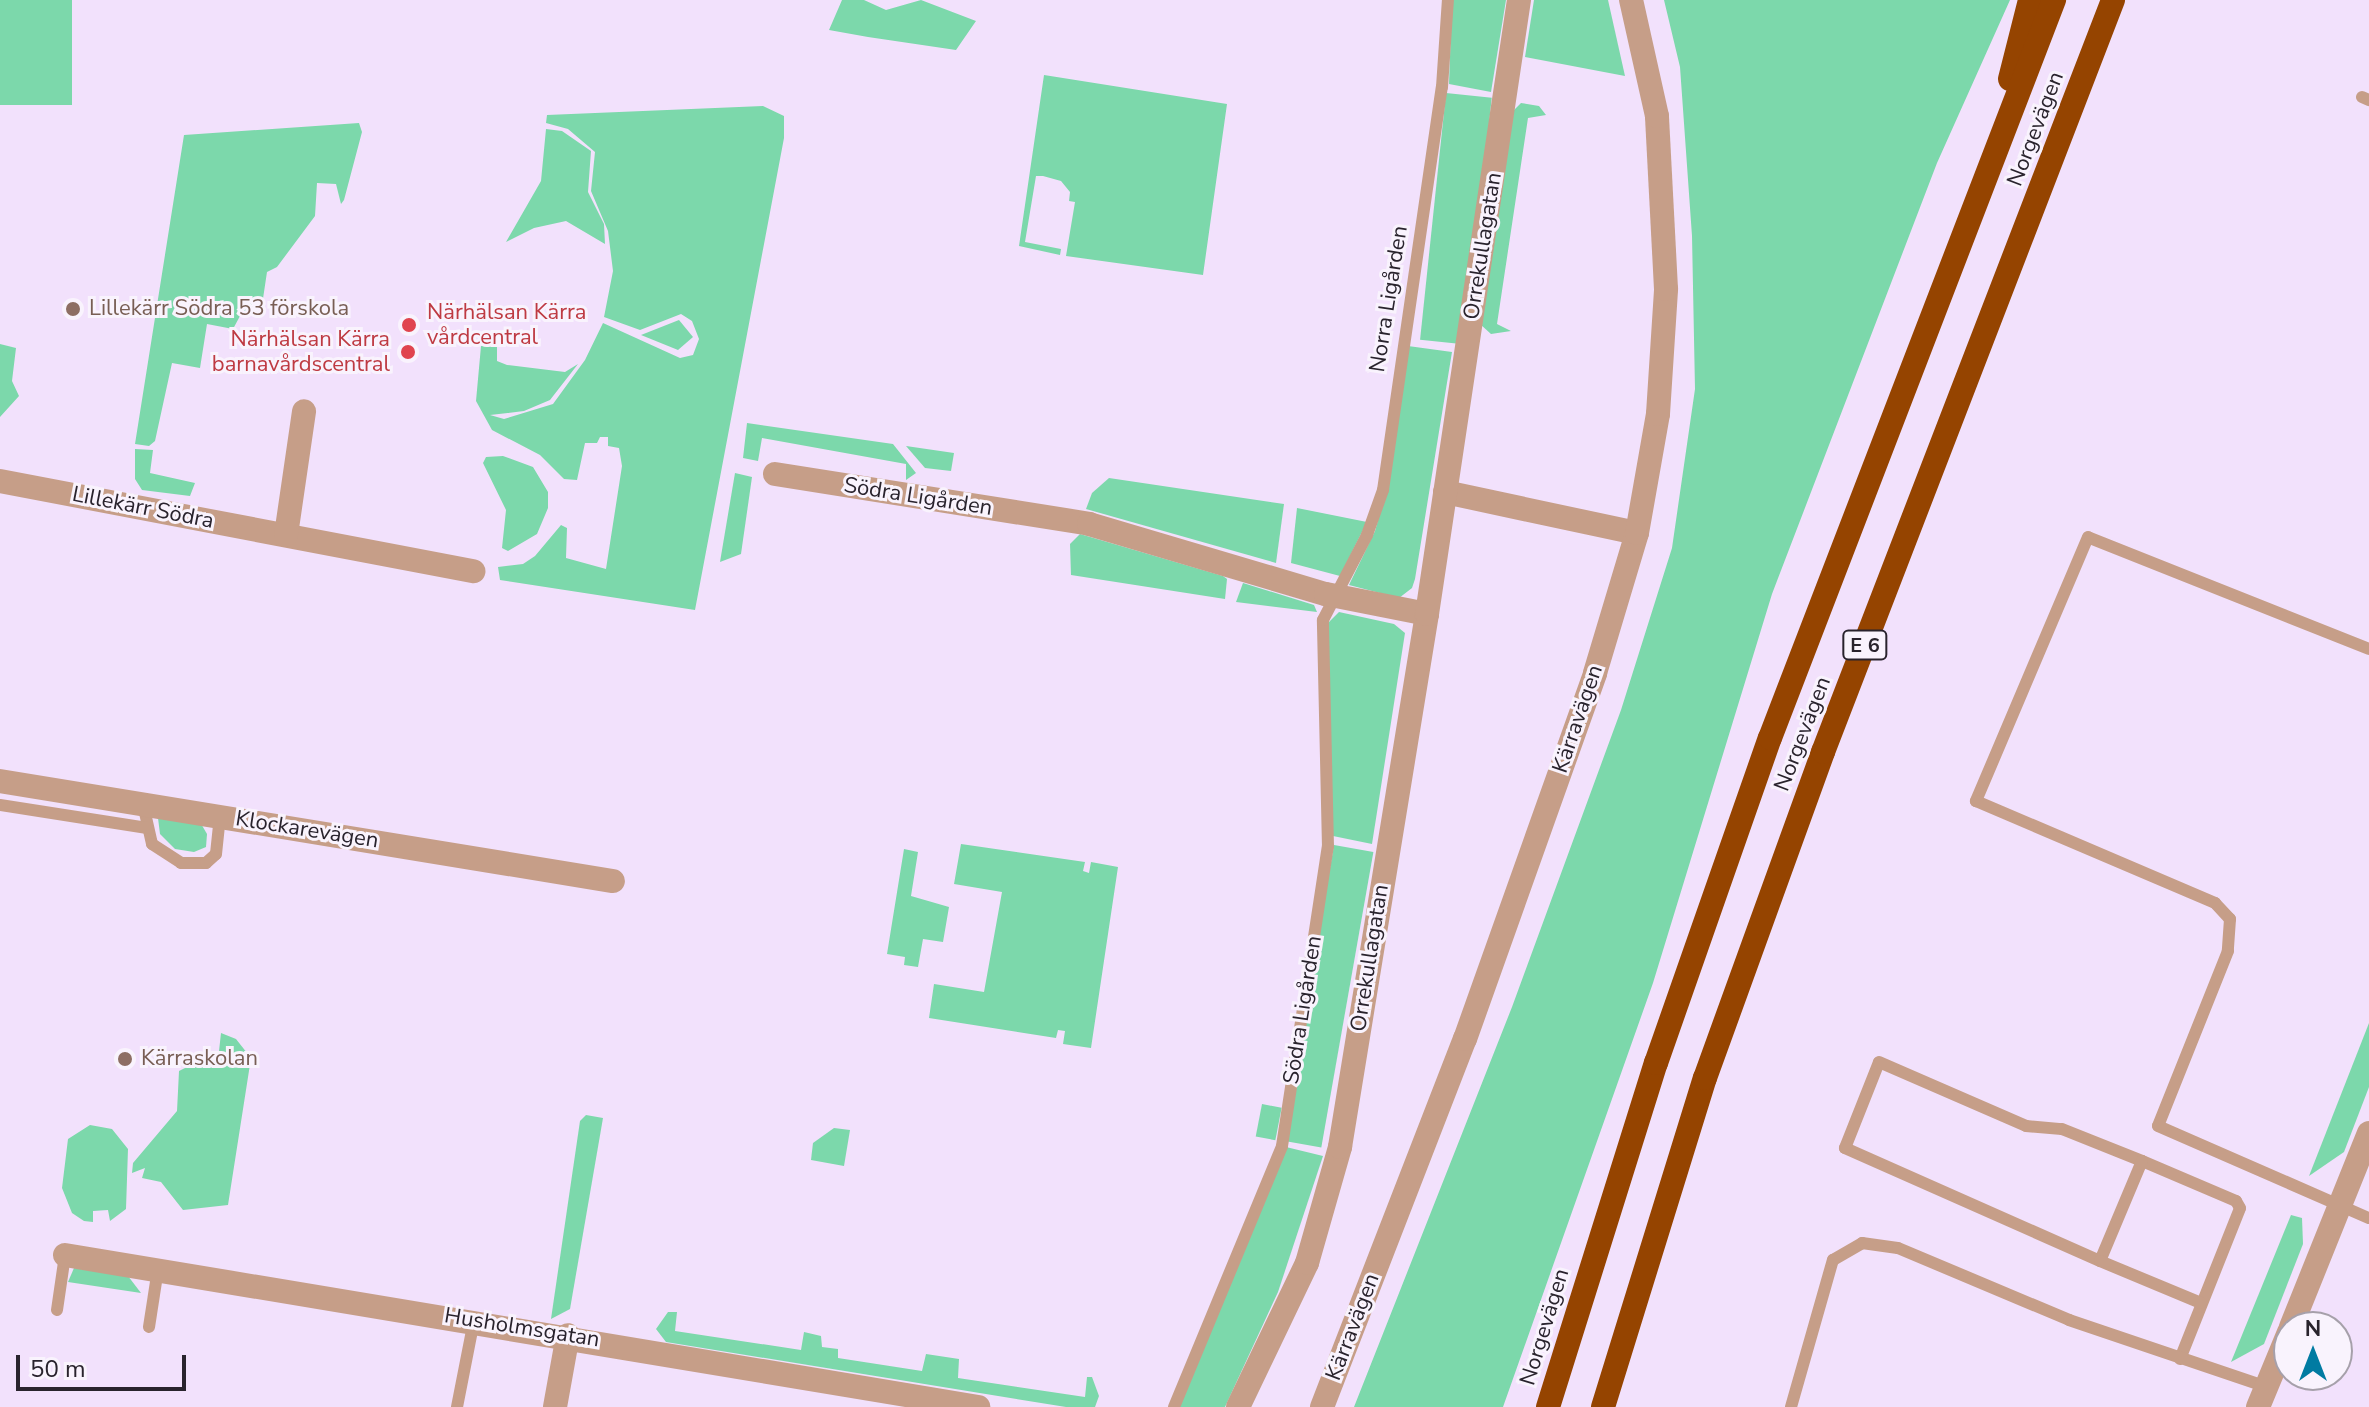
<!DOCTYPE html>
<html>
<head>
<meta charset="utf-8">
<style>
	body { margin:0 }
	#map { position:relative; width:2369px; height:1407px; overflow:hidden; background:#f2e1fc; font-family:"Nunito Sans",sans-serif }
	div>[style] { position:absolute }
	.green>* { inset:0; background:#7cd8ab; transform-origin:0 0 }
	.service>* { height:12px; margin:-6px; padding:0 6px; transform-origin:6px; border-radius:6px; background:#c69e88 }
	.minor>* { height:24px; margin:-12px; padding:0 12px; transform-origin:12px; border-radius:12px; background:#c69e88 }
	.tertiary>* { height:24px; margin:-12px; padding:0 12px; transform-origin:12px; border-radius:12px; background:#c69e88 }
	.motorway>* { height:24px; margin:-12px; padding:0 12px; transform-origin:12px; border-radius:12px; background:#954400 }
	.dots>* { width:22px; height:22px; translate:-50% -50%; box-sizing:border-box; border:4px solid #f9f3fd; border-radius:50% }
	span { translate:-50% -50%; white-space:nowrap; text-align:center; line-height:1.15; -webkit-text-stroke:6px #f9f3fd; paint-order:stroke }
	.shield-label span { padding:2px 6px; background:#f9f3fd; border:2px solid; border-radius:6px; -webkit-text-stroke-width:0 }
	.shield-label { font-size:20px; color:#29232d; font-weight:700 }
	.street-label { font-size:22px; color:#29232d }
	.education-label { font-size:22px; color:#785e54 }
	.left { translate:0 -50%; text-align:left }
	.health-label { font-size:22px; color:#be3a42 }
	.right { translate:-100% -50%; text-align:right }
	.north { position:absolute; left:2273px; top:1311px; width:80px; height:80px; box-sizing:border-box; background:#f9f3fd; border:2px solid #a6a0aa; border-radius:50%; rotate:0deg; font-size:22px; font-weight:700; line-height:32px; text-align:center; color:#29232d }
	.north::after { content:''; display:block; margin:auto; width:28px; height:36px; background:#017ba2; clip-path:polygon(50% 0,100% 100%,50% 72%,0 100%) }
	.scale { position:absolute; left:16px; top:1355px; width:170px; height:36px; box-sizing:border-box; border:4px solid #29232d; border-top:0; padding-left:10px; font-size:24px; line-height:28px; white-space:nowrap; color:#29232d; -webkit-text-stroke:6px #f9f3fd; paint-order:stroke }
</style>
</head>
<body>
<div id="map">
	<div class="green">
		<i style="left:0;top:0;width:72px;height:105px"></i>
		<i style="clip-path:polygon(842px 0,864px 0,886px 10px,921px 0,976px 21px,956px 50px,868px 37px,829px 30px)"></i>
		<i style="clip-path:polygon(1452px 0,1506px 0,1491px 92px,1449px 84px)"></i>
		<i style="clip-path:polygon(1534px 0,1608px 0,1625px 76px,1525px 57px)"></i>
		<i style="clip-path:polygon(1664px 0,2010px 0,1937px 163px,1772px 594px,1653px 983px,1503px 1407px,1354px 1407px,1512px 1007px,1621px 710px,1672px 548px,1695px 389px,1692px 236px,1680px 67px)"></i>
		<i style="clip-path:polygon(1044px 75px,1227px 104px,1203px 275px,1066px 256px,1075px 202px,1069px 201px,1070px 192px,1061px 181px,1043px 176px,1036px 176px,1025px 242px,1061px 249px,1060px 255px,1019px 246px)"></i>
		<i style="left:1446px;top:93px;width:46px;height:248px;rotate:6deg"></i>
		<i style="clip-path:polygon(1521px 103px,1539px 106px,1546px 115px,1528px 118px,1497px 324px,1511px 331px,1491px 334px,1480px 324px,1514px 110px)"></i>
		<i style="clip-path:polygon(763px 106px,784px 116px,784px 138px,695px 610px,500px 580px,498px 567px,523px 564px,535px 556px,561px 525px,567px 528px,566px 558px,606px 569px,622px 466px,619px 448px,608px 446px,608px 437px,600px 437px,597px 443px,585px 443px,577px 480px,564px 479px,540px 455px,492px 430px,476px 401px,481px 346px,497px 347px,497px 361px,507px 365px,565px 372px,578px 364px,550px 400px,524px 411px,490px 415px,504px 419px,553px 404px,585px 360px,603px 323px,680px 358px,693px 355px,699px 339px,692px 321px,681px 314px,640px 330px,604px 317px,613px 271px,608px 231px,591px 191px,595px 152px,568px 129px,546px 123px,547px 115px)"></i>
		<i style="clip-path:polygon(359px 123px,362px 132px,344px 200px,341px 204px,336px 184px,317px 183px,315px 216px,277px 267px,267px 272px,261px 312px,240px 316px,233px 329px,207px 324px,200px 368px,172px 363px,155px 441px,149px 446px,135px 444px,184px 135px)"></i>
		<i style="clip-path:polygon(546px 129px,562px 131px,591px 151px,588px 192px,604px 224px,605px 244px,566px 221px,534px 228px,506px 242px,541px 181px)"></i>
		<i style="clip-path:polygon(679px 320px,693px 337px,678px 350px,641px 335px)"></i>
		<i style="clip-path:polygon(0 344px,16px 348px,12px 381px,19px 396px,0 417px)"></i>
		<i style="clip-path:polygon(1408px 346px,1452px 352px,1415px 579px,1412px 588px,1399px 598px,1349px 585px,1375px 531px,1390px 478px)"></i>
		<i style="clip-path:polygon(747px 423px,893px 444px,916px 473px,906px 480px,906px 464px,762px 438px,758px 461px,743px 458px)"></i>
		<i style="clip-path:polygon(906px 446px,954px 453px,951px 471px,925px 468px)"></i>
		<i style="clip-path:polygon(135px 449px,153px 450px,150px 473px,195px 483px,190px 496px,142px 490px,135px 479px)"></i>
		<i style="clip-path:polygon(503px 456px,533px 467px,548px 492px,548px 508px,537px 534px,508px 551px,502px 548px,506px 510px,483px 463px,486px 457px)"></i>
		<i style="clip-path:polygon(735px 473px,752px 477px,741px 554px,720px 562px)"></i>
		<i style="clip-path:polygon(1109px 478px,1284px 504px,1276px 563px,1086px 509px,1092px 493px)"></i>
		<i style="clip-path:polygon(1297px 508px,1367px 522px,1340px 576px,1291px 563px)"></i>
		<i style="clip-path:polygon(1080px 534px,1223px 576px,1227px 579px,1225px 599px,1071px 575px,1070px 544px)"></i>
		<i style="clip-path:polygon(1243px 583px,1314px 605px,1317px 612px,1236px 602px)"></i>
		<i style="clip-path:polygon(1339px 612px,1394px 624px,1405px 633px,1372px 844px,1333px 836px,1327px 624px)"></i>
		<i style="clip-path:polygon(158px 818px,200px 822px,207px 834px,206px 847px,194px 852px,175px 849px,160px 834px)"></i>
		<i style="clip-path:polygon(961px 844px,1085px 862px,1083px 871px,1089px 873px,1091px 862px,1118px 867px,1091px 1048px,1063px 1044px,1065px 1031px,1058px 1030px,1056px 1038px,929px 1018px,934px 984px,984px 992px,1002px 892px,954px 884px)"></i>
		<i style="left:1334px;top:845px;width:40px;height:300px;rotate:10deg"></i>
		<i style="clip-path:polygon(904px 849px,918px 852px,911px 896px,949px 907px,943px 942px,923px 939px,918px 967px,904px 965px,905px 957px,887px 954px)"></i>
		<i style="clip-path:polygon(2369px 1023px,2369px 1087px,2344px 1152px,2309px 1176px)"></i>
		<i style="clip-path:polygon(221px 1033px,236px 1039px,251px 1058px,228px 1205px,183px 1210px,161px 1182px,142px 1178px,145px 1168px,132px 1173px,133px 1163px,177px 1111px,179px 1071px,219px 1051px)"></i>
		<i style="left:1262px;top:1104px;width:20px;height:33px;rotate:11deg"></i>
		<i style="clip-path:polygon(586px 1115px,603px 1118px,570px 1309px,551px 1319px,580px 1121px)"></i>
		<i style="clip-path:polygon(90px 1125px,112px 1129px,128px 1149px,126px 1209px,110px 1221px,108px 1210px,93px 1211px,93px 1222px,84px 1221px,72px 1213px,62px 1188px,68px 1139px)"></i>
		<i style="clip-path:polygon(834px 1128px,850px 1130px,844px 1166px,811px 1160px,813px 1143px)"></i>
		<i style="clip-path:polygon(1286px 1147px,1323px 1156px,1278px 1292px,1225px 1407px,1178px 1407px)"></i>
		<i style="clip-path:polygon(2291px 1215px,2302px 1218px,2303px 1244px,2264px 1344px,2231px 1362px)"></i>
		<i style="clip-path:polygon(74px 1268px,128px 1276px,141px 1293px,68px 1282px)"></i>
		<i style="clip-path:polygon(668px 1312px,677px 1312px,675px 1331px,801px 1350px,804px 1332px,821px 1336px,822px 1347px,838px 1349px,838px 1358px,922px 1371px,926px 1354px,959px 1359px,958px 1378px,1085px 1397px,1087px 1377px,1092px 1377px,1099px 1396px,1095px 1407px,1066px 1407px,666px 1342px,656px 1329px)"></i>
	</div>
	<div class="service">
		<i style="left:2362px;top:97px;width:8px;rotate:23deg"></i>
		<i style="left:2369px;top:649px;width:302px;rotate:-158.3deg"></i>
		<i style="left:2088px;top:537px;width:287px;rotate:113deg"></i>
		<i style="left:1976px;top:801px;width:260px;rotate:23.1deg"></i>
		<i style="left:2215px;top:903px;width:22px;rotate:47deg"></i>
		<i style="left:2230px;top:919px;width:32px;rotate:94deg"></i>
		<i style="left:2228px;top:951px;width:188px;rotate:111.8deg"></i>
		<i style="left:2158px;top:1126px;width:230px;rotate:23.6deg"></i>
		<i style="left:143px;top:804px;width:41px;rotate:77.3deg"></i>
		<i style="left:152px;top:844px;width:35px;rotate:33deg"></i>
		<i style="left:181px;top:863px;width:25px"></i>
		<i style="left:206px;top:863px;width:13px;rotate:-42deg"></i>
		<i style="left:216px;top:854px;width:38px;rotate:-84deg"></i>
		<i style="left:0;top:805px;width:149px;rotate:8.9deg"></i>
		<i style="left:2100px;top:1261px;width:279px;rotate:-156.1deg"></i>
		<i style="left:1845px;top:1148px;width:92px;rotate:-68.4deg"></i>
		<i style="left:1879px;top:1062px;width:160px;rotate:23.5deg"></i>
		<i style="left:2026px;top:1126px;width:36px;rotate:5deg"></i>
		<i style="left:2062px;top:1129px;width:86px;rotate:21.8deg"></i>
		<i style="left:57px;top:1310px;width:56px;rotate:-81.7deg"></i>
		<i style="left:149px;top:1327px;width:59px;rotate:-81.2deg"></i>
		<i style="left:2180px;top:1359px;width:162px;rotate:-68.3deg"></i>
		<i style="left:2240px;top:1208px;width:8px;rotate:-120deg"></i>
		<i style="left:2236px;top:1201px;width:102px;rotate:-156.9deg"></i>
		<i style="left:2142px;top:1161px;width:108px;rotate:112.8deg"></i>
		<i style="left:2100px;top:1261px;width:109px;rotate:22.6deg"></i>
		<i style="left:457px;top:1407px;width:89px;rotate:-78.9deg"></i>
		<i style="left:1174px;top:1407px;width:282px;rotate:-67.5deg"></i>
		<i style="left:1282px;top:1146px;width:303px;rotate:-81.3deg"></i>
		<i style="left:1328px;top:847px;width:227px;rotate:-91.3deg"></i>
		<i style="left:1323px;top:620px;width:96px;rotate:-62.6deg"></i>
		<i style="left:1367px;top:535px;width:48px;rotate:-70.4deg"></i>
		<i style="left:1383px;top:490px;width:407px;rotate:-81.7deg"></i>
		<i style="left:1442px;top:87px;width:87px;rotate:-86.1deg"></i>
		<i style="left:1791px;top:1407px;width:153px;rotate:-74.1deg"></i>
		<i style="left:1833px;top:1260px;width:34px;rotate:-30deg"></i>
		<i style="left:1862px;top:1243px;width:36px;rotate:8deg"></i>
		<i style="left:1898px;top:1248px;width:186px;rotate:22.8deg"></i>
		<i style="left:2069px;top:1320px;width:209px;rotate:18.7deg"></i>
	</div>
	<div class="minor">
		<i style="left:775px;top:474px;width:318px;rotate:9deg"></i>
		<i style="left:1089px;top:524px;width:247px;rotate:16.5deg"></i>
		<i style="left:1326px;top:594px;width:103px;rotate:11.2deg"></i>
		<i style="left:0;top:481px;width:482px;rotate:10.8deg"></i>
		<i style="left:1445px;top:492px;width:196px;rotate:12.1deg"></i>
		<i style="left:286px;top:535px;width:125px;rotate:-81.7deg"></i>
		<i style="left:0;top:781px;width:621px;rotate:9.27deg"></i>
		<i style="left:65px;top:1255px;width:926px;rotate:9.45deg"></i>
		<i style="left:555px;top:1407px;width:73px;rotate:-79.8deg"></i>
		<i style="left:1238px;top:1407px;width:160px;rotate:-64.4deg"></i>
		<i style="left:1307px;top:1263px;width:121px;rotate:-74.1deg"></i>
		<i style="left:1340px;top:1147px;width:540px;rotate:-80.73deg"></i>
		<i style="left:1427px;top:614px;width:621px;rotate:-81.48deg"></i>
	</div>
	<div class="tertiary">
		<i style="left:2291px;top:1327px;width:209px;rotate:-68.1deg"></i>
		<i style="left:1322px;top:1407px;width:395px;rotate:-68.8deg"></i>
		<i style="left:1465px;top:1039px;width:388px;rotate:-70.4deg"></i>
		<i style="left:1595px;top:673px;width:146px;rotate:-73.3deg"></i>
		<i style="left:1637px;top:533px;width:121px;rotate:-80deg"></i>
		<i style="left:1658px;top:414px;width:125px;rotate:-86.3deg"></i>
		<i style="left:1666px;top:289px;width:173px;rotate:-93deg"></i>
		<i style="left:1657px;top:116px;width:119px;rotate:-102.6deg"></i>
		<i style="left:2258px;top:1407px;width:81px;rotate:-67.5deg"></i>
	</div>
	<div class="motorway">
		<i style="left:2010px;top:79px;width:81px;rotate:-75.8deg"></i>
		<i style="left:1548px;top:1407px;width:361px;rotate:-72.6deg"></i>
		<i style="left:1656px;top:1063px;width:344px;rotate:-70.7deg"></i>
		<i style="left:1770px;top:738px;width:791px;rotate:-68.95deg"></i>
		<i style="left:1603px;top:1407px;width:344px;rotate:-72.8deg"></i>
		<i style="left:1705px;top:1078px;width:347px;rotate:-70.1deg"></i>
		<i style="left:1823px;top:752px;width:806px;rotate:-68.91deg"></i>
	</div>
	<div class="dots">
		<i style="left:73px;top:309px;background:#8d6e63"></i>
		<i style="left:409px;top:325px;background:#e0444e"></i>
		<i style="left:408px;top:352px;background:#e0444e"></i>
		<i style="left:125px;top:1059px;background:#8d6e63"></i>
	</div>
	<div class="shield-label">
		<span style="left:1865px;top:645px">E 6</span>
	</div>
	<div class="street-label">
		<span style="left:2036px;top:129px;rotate:-69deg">Norgevägen</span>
		<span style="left:1483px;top:246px;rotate:-81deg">Orrekullagatan</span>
		<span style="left:1389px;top:299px;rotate:-81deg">Norra Ligården</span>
		<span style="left:918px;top:497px;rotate:9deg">Södra Ligården</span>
		<span style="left:143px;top:508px;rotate:11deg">Lillekärr Södra</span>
		<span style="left:1578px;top:719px;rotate:-71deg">Kärravägen</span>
		<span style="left:1803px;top:734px;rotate:-69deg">Norgevägen</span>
		<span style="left:307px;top:830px;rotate:9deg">Klockarevägen</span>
		<span style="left:1370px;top:958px;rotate:-81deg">Orrekullagatan</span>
		<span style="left:1303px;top:1010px;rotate:-81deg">Södra Ligården</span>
		<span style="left:1353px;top:1327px;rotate:-69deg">Kärravägen</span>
		<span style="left:1545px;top:1327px;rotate:-73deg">Norgevägen</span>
		<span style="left:522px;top:1328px;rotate:9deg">Husholmsgatan</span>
	</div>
	<div class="education-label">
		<span class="left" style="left:89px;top:309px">Lillekärr Södra 53 förskola</span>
		<span class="left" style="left:141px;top:1059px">Kärraskolan</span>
	</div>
	<div class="health-label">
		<span class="left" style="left:427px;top:325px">Närhälsan Kärra<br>vårdcentral</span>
		<span class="right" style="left:390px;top:352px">Närhälsan Kärra<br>barnavårdscentral</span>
	</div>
	<div class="north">N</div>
	<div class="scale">50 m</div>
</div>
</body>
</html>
